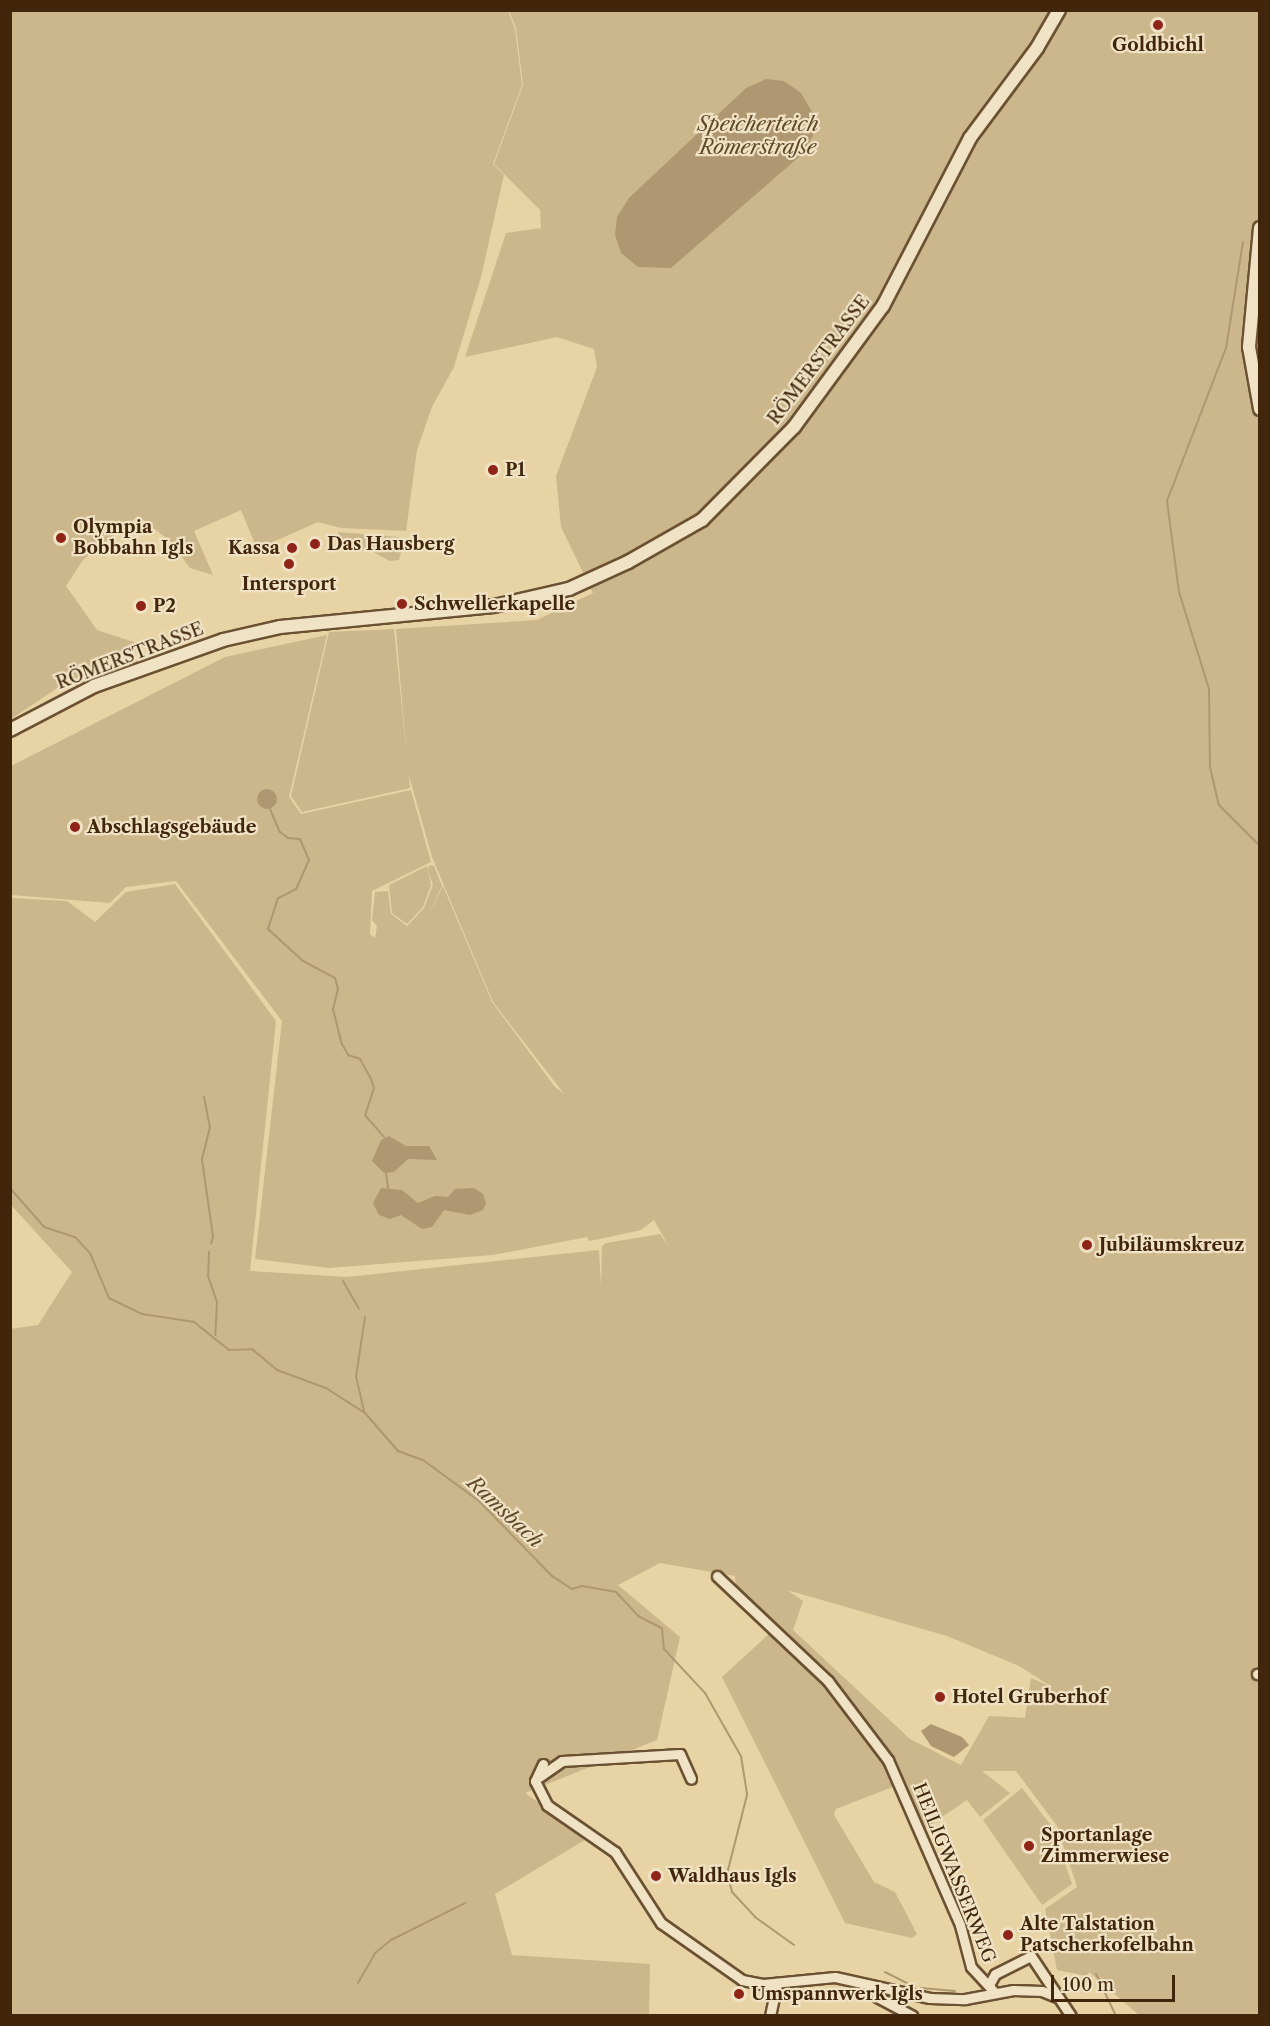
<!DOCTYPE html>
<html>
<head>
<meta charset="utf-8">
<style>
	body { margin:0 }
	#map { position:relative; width:1270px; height:2026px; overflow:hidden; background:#e8d3a5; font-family:"Libre Caslon Text",serif }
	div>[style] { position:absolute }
	.green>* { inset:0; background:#ccb68b }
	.water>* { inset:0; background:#af9871 }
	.round { border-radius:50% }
	.stream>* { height:2px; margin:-1px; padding:0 1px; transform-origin:1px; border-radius:1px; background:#af9871 }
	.roads { filter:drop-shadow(2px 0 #6b5132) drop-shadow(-2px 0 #6b5132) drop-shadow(0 2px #6b5132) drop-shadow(0 -2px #6b5132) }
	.street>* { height:9px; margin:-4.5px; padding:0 4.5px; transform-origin:4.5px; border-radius:4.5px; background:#f0e2c4 }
	.secondary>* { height:12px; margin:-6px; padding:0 6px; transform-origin:6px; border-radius:6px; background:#f0e2c4 }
	.dots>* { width:16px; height:16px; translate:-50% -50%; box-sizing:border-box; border:3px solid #f0e2c4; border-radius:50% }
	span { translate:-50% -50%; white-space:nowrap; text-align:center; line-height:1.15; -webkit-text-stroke:4.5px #f0e2c4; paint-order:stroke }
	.poi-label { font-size:18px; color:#41260c; font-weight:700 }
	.left { translate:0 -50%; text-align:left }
	.right { translate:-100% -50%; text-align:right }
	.street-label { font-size:18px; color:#41260c }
	.water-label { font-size:20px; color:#62482a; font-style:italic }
	.frame { position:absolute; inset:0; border:12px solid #41260c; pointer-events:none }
	.scale { position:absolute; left:1051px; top:1975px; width:124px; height:27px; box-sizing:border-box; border:3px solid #41260c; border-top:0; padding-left:8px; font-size:18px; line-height:21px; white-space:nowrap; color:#41260c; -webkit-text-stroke:4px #f0e2c4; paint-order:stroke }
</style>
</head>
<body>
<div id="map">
	<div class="green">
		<i style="clip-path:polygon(10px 11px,508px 11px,515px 29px,522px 85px,493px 164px,504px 175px,481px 277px,454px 367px,432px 407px,417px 450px,406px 531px,341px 528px,318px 522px,257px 549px,241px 510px,194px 531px,213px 575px,190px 568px,169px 540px,138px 516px,83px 560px,66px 586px,97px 630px,146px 646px,65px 683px,11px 719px)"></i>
		<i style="clip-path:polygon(evenodd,509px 11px,1259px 11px,1259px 2015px,1139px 2015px,1089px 1972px,1087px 1976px,1057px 1970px,1045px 1909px,1077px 1887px,1057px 1826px,1016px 1771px,982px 1771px,1010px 1793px,980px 1817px,967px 1800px,926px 1828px,895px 1762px,845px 1697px,736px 1588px,735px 1576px,660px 1563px,618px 1585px,680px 1637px,657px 1740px,525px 1793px,588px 1838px,495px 1894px,512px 1955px,650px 1964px,649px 2015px,11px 2015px,10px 1329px,38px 1325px,72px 1272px,11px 1205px,11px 898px,67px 901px,95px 922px,126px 892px,175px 884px,276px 1021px,250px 1271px,347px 1277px,599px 1250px,601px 1286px,602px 1246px,606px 1243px,660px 1234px,669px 1247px,654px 1220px,641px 1230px,600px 1239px,589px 1241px,587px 1237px,493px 1255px,329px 1268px,255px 1259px,282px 1021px,176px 881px,126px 887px,110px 903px,11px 895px,11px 766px,225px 657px,327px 635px,289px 797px,301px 814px,411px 790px,431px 862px,372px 891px,370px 934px,375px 938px,377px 926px,372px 920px,375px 892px,388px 891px,391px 914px,407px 926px,424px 908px,433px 885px,428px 871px,429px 865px,434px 866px,442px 886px,427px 918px,443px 886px,492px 1002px,555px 1087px,565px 1095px,493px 1002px,432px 857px,408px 772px,396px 629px,537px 620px,593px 593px,561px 527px,556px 476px,597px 367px,594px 349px,557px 337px,465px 357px,506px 233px,541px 228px,540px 210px,494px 164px,523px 85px,516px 28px,509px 11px,787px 1590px,947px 1636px,1019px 1666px,1052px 1687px,1031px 1678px,1025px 1718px,989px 1716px,961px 1765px,910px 1739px,793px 1630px,803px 1601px,787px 1590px)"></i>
		<i style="clip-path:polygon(338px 532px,399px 537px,404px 541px,399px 560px,390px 561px,369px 550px,343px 545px)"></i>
		<i style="clip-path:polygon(394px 629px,410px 788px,302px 812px,291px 796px,329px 632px)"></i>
		<i style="clip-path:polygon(427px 866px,431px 885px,423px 907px,407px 924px,392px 913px,389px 885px)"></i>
		<i style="clip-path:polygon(771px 1632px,812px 1668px,858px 1722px,890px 1770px,895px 1786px,836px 1809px,834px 1815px,874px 1882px,895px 1892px,917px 1934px,912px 1938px,845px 1923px,722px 1677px)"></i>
		<i style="clip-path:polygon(1022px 1788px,1053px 1828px,1072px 1884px,1042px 1905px,983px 1820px)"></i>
	</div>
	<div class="water">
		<i style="clip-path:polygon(766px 79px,784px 81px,801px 93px,812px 112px,813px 136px,800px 156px,671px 268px,638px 267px,621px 253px,615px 235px,617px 217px,629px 198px,746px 88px)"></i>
		<i class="round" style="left:257px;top:789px;width:20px;height:20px"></i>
		<i style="clip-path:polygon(389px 1136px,406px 1146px,429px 1146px,437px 1160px,408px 1159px,394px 1172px,384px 1173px,372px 1161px,381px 1140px)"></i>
		<i style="clip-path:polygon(381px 1188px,402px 1190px,418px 1203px,435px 1196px,448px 1197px,455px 1189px,474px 1188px,483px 1194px,486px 1203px,483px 1210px,470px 1215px,444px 1210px,432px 1227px,422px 1229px,401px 1215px,390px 1219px,379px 1215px,373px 1203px)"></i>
		<i style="clip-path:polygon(931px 1724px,962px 1737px,969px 1745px,954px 1757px,931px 1746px,921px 1731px)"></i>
	</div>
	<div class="stream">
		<i style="left:1243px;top:242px;width:107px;rotate:99.1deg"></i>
		<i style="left:1226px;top:348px;width:164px;rotate:111.1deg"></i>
		<i style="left:1167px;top:501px;width:92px;rotate:82.5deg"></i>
		<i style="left:1179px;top:592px;width:102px;rotate:72.8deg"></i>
		<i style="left:1209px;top:689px;width:78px;rotate:89.3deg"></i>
		<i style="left:1210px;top:767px;width:39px;rotate:77deg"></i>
		<i style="left:1219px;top:805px;width:58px;rotate:45deg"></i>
		<i style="left:270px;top:809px;width:25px;rotate:67deg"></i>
		<i style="left:280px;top:832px;width:10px;rotate:37deg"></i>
		<i style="left:288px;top:838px;width:12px;rotate:5deg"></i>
		<i style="left:300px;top:839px;width:23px;rotate:67deg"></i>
		<i style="left:309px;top:860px;width:32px;rotate:114deg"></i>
		<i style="left:296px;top:889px;width:20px;rotate:153deg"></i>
		<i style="left:278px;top:898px;width:33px;rotate:108deg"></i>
		<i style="left:268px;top:929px;width:47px;rotate:42.4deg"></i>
		<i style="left:303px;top:961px;width:36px;rotate:28deg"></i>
		<i style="left:335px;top:978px;width:11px;rotate:75deg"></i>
		<i style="left:338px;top:989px;width:21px;rotate:104deg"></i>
		<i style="left:333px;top:1009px;width:36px;rotate:76deg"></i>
		<i style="left:342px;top:1044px;width:13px;rotate:61deg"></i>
		<i style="left:348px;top:1055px;width:13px;rotate:18deg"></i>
		<i style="left:360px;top:1059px;width:23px;rotate:61deg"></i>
		<i style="left:371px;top:1079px;width:9px;rotate:72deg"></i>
		<i style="left:374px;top:1088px;width:28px;rotate:108deg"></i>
		<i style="left:365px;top:1115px;width:29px;rotate:49deg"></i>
		<i style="left:204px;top:1097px;width:31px;rotate:79deg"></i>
		<i style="left:210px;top:1127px;width:34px;rotate:104deg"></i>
		<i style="left:202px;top:1160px;width:77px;rotate:81.8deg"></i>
		<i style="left:213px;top:1236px;width:8px;rotate:104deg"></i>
		<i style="left:386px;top:1173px;width:15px;rotate:82deg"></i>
		<i style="left:10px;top:1188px;width:52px;rotate:48.9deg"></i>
		<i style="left:44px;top:1227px;width:33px;rotate:18deg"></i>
		<i style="left:75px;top:1237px;width:22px;rotate:47deg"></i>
		<i style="left:90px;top:1253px;width:49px;rotate:67.1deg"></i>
		<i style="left:109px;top:1298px;width:37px;rotate:26deg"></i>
		<i style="left:142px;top:1314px;width:53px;rotate:8.7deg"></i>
		<i style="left:194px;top:1322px;width:45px;rotate:38.7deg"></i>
		<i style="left:229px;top:1350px;width:23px;rotate:-2deg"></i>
		<i style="left:252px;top:1349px;width:33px;rotate:40deg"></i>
		<i style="left:277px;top:1370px;width:52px;rotate:20.2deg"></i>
		<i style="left:326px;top:1388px;width:46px;rotate:32.7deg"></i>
		<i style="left:365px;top:1413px;width:50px;rotate:49deg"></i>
		<i style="left:398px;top:1451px;width:27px;rotate:20deg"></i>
		<i style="left:423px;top:1460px;width:69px;rotate:36.2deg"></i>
		<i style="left:479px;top:1501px;width:105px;rotate:45.8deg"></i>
		<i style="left:552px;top:1576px;width:24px;rotate:33deg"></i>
		<i style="left:572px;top:1589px;width:10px;rotate:-17deg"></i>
		<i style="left:582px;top:1586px;width:35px;rotate:10deg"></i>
		<i style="left:616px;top:1592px;width:33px;rotate:47deg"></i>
		<i style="left:638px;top:1616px;width:27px;rotate:27deg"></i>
		<i style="left:662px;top:1628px;width:21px;rotate:85deg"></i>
		<i style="left:664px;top:1649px;width:60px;rotate:47deg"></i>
		<i style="left:705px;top:1693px;width:73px;rotate:60.3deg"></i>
		<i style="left:741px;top:1756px;width:39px;rotate:81deg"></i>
		<i style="left:747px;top:1795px;width:81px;rotate:104.2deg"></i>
		<i style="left:727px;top:1874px;width:19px;rotate:74deg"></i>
		<i style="left:732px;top:1892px;width:34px;rotate:47deg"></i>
		<i style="left:755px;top:1917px;width:48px;rotate:35.7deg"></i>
		<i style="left:209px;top:1252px;width:24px;rotate:92deg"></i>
		<i style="left:208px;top:1276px;width:28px;rotate:71deg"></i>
		<i style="left:217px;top:1302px;width:33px;rotate:93deg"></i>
		<i style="left:343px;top:1281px;width:32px;rotate:60deg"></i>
		<i style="left:364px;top:1411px;width:35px;rotate:-103deg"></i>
		<i style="left:356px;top:1377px;width:61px;rotate:-81.5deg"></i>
		<i style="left:885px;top:1972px;width:33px;rotate:27deg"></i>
		<i style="left:1096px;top:1974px;width:47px;rotate:64.5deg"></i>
		<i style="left:358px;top:1983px;width:34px;rotate:-60deg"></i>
		<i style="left:375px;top:1953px;width:21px;rotate:-39deg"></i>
		<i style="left:391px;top:1940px;width:83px;rotate:-26.6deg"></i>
		<i style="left:921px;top:1988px;width:34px;rotate:5deg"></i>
	</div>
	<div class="roads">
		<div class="street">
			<i style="left:717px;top:1576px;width:153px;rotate:43.4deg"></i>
			<i style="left:828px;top:1681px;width:99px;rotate:52.8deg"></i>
			<i style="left:888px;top:1760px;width:180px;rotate:66.4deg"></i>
			<i style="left:960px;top:1925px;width:43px;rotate:75.3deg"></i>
			<i style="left:971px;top:1967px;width:35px;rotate:47deg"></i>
			<i style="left:1257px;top:1674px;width:3px;rotate:-18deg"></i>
			<i style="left:543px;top:1764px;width:19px;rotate:115deg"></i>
			<i style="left:535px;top:1781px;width:27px;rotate:63deg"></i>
			<i style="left:547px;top:1805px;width:83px;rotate:34.7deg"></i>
			<i style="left:615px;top:1852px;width:85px;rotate:57.1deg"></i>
			<i style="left:661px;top:1923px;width:99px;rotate:35.1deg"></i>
			<i style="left:742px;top:1980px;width:21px;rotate:11deg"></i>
			<i style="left:763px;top:1984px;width:72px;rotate:-5.6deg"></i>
			<i style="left:835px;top:1977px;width:97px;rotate:12.5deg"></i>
			<i style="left:930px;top:1998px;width:35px;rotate:2deg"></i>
			<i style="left:965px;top:1999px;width:49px;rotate:-10.6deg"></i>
			<i style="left:1013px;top:1990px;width:29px;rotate:2deg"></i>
			<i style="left:1042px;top:1991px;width:18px;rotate:22deg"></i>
			<i style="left:539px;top:1777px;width:28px;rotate:-35deg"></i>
			<i style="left:562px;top:1761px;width:118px;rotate:-3.4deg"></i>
			<i style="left:680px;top:1754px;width:27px;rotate:66deg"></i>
			<i style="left:990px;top:1983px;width:10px;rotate:-61deg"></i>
			<i style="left:995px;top:1974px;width:40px;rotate:-26.6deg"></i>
			<i style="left:1031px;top:1956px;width:72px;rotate:56.3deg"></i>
			<i style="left:874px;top:1986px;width:11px;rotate:75deg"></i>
			<i style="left:877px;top:1997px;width:40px;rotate:28deg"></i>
			<i style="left:770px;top:2016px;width:34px;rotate:-78deg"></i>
		</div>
		<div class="secondary">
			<i style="left:1260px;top:228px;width:120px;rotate:95.3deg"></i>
			<i style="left:1249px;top:347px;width:63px;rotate:79.9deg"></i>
			<i style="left:10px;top:730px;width:95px;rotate:-27.6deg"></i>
			<i style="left:94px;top:686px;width:137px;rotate:-19.6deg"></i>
			<i style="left:223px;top:640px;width:58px;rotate:-12.8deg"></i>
			<i style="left:280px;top:627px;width:215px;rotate:-5.6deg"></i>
			<i style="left:494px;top:606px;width:77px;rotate:-12.8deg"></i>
			<i style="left:569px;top:589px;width:65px;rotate:-24.6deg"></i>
			<i style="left:628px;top:562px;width:85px;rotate:-29.6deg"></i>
			<i style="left:702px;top:520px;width:131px;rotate:-45.3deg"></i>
			<i style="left:794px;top:427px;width:150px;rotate:-53.7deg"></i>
			<i style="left:883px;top:306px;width:189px;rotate:-62.6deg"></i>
			<i style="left:970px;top:138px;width:112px;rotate:-53.3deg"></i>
			<i style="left:1037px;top:48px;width:44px;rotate:-59.9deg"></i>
		</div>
	</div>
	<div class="dots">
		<i style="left:1158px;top:25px;background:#8f2418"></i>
		<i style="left:493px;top:470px;background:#8f2418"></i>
		<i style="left:61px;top:538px;background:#8f2418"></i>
		<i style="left:315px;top:544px;background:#8f2418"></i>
		<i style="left:292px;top:548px;background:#8f2418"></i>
		<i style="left:289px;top:564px;background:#8f2418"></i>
		<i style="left:402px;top:604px;background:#8f2418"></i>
		<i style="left:141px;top:606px;background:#8f2418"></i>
		<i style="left:75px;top:827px;background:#8f2418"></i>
		<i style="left:1087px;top:1245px;background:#8f2418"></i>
		<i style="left:940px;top:1697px;background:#8f2418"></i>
		<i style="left:1029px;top:1846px;background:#8f2418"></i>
		<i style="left:656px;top:1876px;background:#8f2418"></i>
		<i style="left:1008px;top:1935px;background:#8f2418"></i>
		<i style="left:739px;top:1994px;background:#8f2418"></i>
	</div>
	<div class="poi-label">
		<span style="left:1158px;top:45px">Goldbichl</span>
		<span class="left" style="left:505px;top:470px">P1</span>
		<span class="left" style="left:73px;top:538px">Olympia<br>Bobbahn Igls</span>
		<span class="left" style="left:327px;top:544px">Das Hausberg</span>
		<span class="right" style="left:280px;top:548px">Kassa</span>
		<span style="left:289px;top:584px">Intersport</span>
		<span class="left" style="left:414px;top:604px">Schwellerkapelle</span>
		<span class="left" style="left:153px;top:606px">P2</span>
		<span class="left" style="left:87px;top:827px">Abschlagsgebäude</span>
		<span class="left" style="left:1099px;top:1245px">Jubiläumskreuz</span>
		<span class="left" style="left:952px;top:1697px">Hotel Gruberhof</span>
		<span class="left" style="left:1041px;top:1846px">Sportanlage<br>Zimmerwiese</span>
		<span class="left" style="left:668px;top:1876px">Waldhaus Igls</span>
		<span class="left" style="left:1020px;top:1935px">Alte Talstation<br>Patscherkofelbahn</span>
		<span class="left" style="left:751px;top:1994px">Umspannwerk Igls</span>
	</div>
	<div class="street-label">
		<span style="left:819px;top:360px;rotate:-53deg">RÖMERSTRASSE</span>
		<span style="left:130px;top:656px;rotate:-21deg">RÖMERSTRASSE</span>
		<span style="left:954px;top:1873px;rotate:68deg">HEILIGWASSERWEG</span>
	</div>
	<div class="water-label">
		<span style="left:758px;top:136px">Speicherteich<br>Römerstraße</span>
		<span style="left:505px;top:1512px;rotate:43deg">Ramsbach</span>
	</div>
	<div class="frame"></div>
	<div class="scale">100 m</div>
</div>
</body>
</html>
